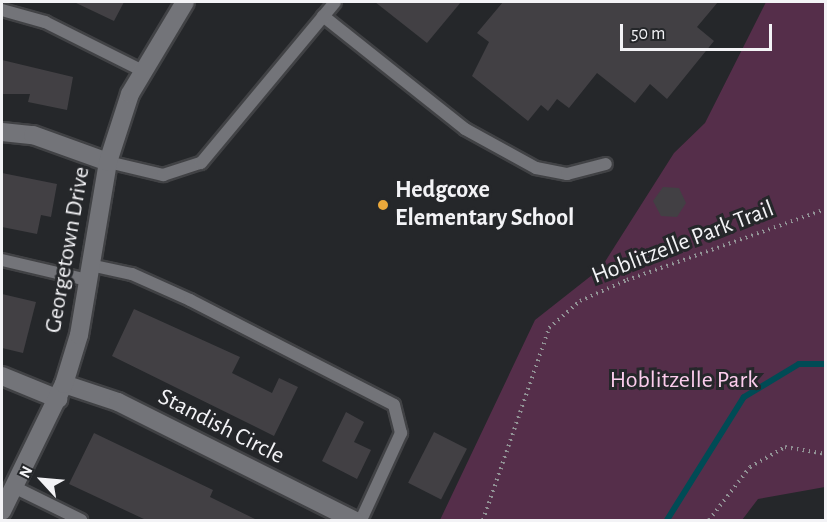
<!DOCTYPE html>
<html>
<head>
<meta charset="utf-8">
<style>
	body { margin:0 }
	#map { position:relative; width:827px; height:522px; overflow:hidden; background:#25272a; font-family:"Alegreya Sans",sans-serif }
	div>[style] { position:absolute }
	.green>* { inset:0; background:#552e4a }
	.stream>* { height:6px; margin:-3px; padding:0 3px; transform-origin:3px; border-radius:3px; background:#004b55 }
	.building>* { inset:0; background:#424044; transform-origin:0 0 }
	.path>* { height:4px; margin-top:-2px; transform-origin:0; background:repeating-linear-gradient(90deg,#929396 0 1.5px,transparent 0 6px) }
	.roads { filter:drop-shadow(2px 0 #414245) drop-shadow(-2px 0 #414245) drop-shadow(0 2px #414245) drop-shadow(0 -2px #414245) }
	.lane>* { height:12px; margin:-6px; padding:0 6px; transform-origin:6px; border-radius:6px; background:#737479 }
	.street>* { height:18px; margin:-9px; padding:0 9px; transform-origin:9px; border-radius:9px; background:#737479 }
	.secondary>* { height:18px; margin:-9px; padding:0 9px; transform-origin:9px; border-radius:9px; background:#737479 }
	.dots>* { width:16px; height:16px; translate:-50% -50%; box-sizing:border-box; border:3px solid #25272a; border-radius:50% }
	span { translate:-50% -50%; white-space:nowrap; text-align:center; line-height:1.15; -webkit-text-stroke:6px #25272a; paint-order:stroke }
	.poi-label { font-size:24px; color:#f3f3f6; font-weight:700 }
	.left { translate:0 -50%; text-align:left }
	.street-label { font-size:24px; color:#f3f3f6 }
	.park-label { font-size:24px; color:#fccded }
	.frame { position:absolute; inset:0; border:3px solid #f3f3f6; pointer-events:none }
	.north { position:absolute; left:12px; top:450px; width:60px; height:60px; -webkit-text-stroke:4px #25272a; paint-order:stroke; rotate:296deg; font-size:16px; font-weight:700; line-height:24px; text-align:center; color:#f3f3f6 }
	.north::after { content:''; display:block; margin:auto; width:21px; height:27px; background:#f3f3f6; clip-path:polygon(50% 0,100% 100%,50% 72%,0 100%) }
	.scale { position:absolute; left:620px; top:24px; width:152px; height:27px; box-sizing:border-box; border:3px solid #f3f3f6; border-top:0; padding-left:8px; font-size:18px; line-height:21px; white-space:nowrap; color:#f3f3f6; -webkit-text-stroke:4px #25272a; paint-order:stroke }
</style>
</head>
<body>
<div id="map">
	<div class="green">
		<i style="clip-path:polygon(766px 2px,825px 2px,825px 487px,758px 499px,742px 520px,440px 520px,535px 320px,601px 268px,674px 153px,705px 123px)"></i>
	</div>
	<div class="stream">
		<i style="left:667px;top:520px;width:145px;rotate:-58deg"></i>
		<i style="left:744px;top:397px;width:64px;rotate:-31deg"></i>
		<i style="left:799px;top:364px;width:27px"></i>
	</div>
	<div class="building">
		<i style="clip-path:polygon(74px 2px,124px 2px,114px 21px)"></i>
		<i style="clip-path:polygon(375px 2px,461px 2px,427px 43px)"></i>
		<i style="clip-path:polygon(503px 2px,718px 2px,697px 27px,714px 41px,667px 99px,650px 84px,635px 103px,597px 73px,569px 108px,557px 99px,548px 111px,541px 105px,528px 121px,472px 76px,489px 42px,477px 33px)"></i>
		<i style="clip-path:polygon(2px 60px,73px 77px,67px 110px,28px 102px,30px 94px,2px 94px)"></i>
		<i style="clip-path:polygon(2px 173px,57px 184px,51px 217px,41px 215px,37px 234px,2px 227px)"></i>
		<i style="clip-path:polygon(663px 187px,679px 188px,686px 203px,677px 217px,661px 216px,653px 201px)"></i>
		<i style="clip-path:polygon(2px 294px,36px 302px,23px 353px,2px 348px)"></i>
		<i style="clip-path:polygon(134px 309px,240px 357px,232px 373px,272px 393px,279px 378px,298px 387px,274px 436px,112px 356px)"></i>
		<i style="clip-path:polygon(346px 412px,364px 422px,354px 442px,371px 450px,357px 479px,322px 461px)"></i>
		<i style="left:434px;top:432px;width:37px;height:57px;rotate:27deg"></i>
		<i style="clip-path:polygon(94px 433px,213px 490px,210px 497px,257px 520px,146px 520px,69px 484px)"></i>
	</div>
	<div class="path">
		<i style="left:483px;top:520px;width:203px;rotate:-71deg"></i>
		<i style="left:549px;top:328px;width:41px;rotate:-41.1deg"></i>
		<i style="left:580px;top:301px;width:51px;rotate:-24.1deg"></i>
		<i style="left:627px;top:280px;width:211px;rotate:-19.6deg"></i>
		<i style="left:709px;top:520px;width:67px;rotate:-52.3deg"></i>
		<i style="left:750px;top:467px;width:40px;rotate:-29.7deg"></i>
		<i style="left:785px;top:447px;width:42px;rotate:9.7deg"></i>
	</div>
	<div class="roads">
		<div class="lane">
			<i style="left:2px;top:10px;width:45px;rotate:15.6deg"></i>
			<i style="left:45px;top:22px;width:110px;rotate:26.6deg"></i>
			<i style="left:323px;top:16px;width:181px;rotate:38.5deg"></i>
			<i style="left:465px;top:129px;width:81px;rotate:28.8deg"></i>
			<i style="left:536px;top:168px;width:32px;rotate:11deg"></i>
			<i style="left:567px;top:174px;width:40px;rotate:-14.4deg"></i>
			<i style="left:108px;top:162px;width:57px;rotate:13.3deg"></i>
			<i style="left:163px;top:175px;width:40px;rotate:-18deg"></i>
			<i style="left:201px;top:163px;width:209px;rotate:-50.2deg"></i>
			<i style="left:2px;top:260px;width:87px;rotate:13.2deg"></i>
			<i style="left:90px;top:265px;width:43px;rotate:12.1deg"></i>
			<i style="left:132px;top:274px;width:64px;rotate:24.1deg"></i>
			<i style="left:190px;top:300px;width:229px;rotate:27.2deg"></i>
			<i style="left:394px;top:405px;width:29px;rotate:76deg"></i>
			<i style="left:401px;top:433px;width:96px;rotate:114.7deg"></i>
			<i style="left:14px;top:487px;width:75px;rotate:26.2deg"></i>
		</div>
		<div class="street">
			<i style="left:2px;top:132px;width:31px;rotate:6deg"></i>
			<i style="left:33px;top:135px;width:80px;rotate:19.8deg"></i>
			<i style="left:2px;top:376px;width:61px;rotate:22.3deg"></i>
			<i style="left:64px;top:384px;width:57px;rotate:18.4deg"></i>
			<i style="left:118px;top:402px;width:264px;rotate:26.6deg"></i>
		</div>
		<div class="secondary">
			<i style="left:2px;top:511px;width:141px;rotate:-64deg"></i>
			<i style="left:64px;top:384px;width:51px;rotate:-73deg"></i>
			<i style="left:79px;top:335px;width:175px;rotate:-80.5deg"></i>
			<i style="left:108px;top:162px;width:71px;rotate:-72.1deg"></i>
			<i style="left:130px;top:94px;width:107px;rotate:-59.1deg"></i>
		</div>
	</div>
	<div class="dots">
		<i style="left:383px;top:205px;background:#eca93b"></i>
	</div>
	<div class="poi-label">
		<span class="left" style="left:395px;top:205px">Hedgcoxe<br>Elementary School</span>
	</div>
	<div class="street-label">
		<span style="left:683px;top:243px;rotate:-21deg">Hoblitzelle Park Trail</span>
		<span style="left:68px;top:250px;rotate:-80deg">Georgetown Drive</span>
		<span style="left:221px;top:427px;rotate:27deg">Standish Circle</span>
	</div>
	<div class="park-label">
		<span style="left:684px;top:381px">Hoblitzelle Park</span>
	</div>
	<div class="frame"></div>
	<div class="north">N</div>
	<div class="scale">50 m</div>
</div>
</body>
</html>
